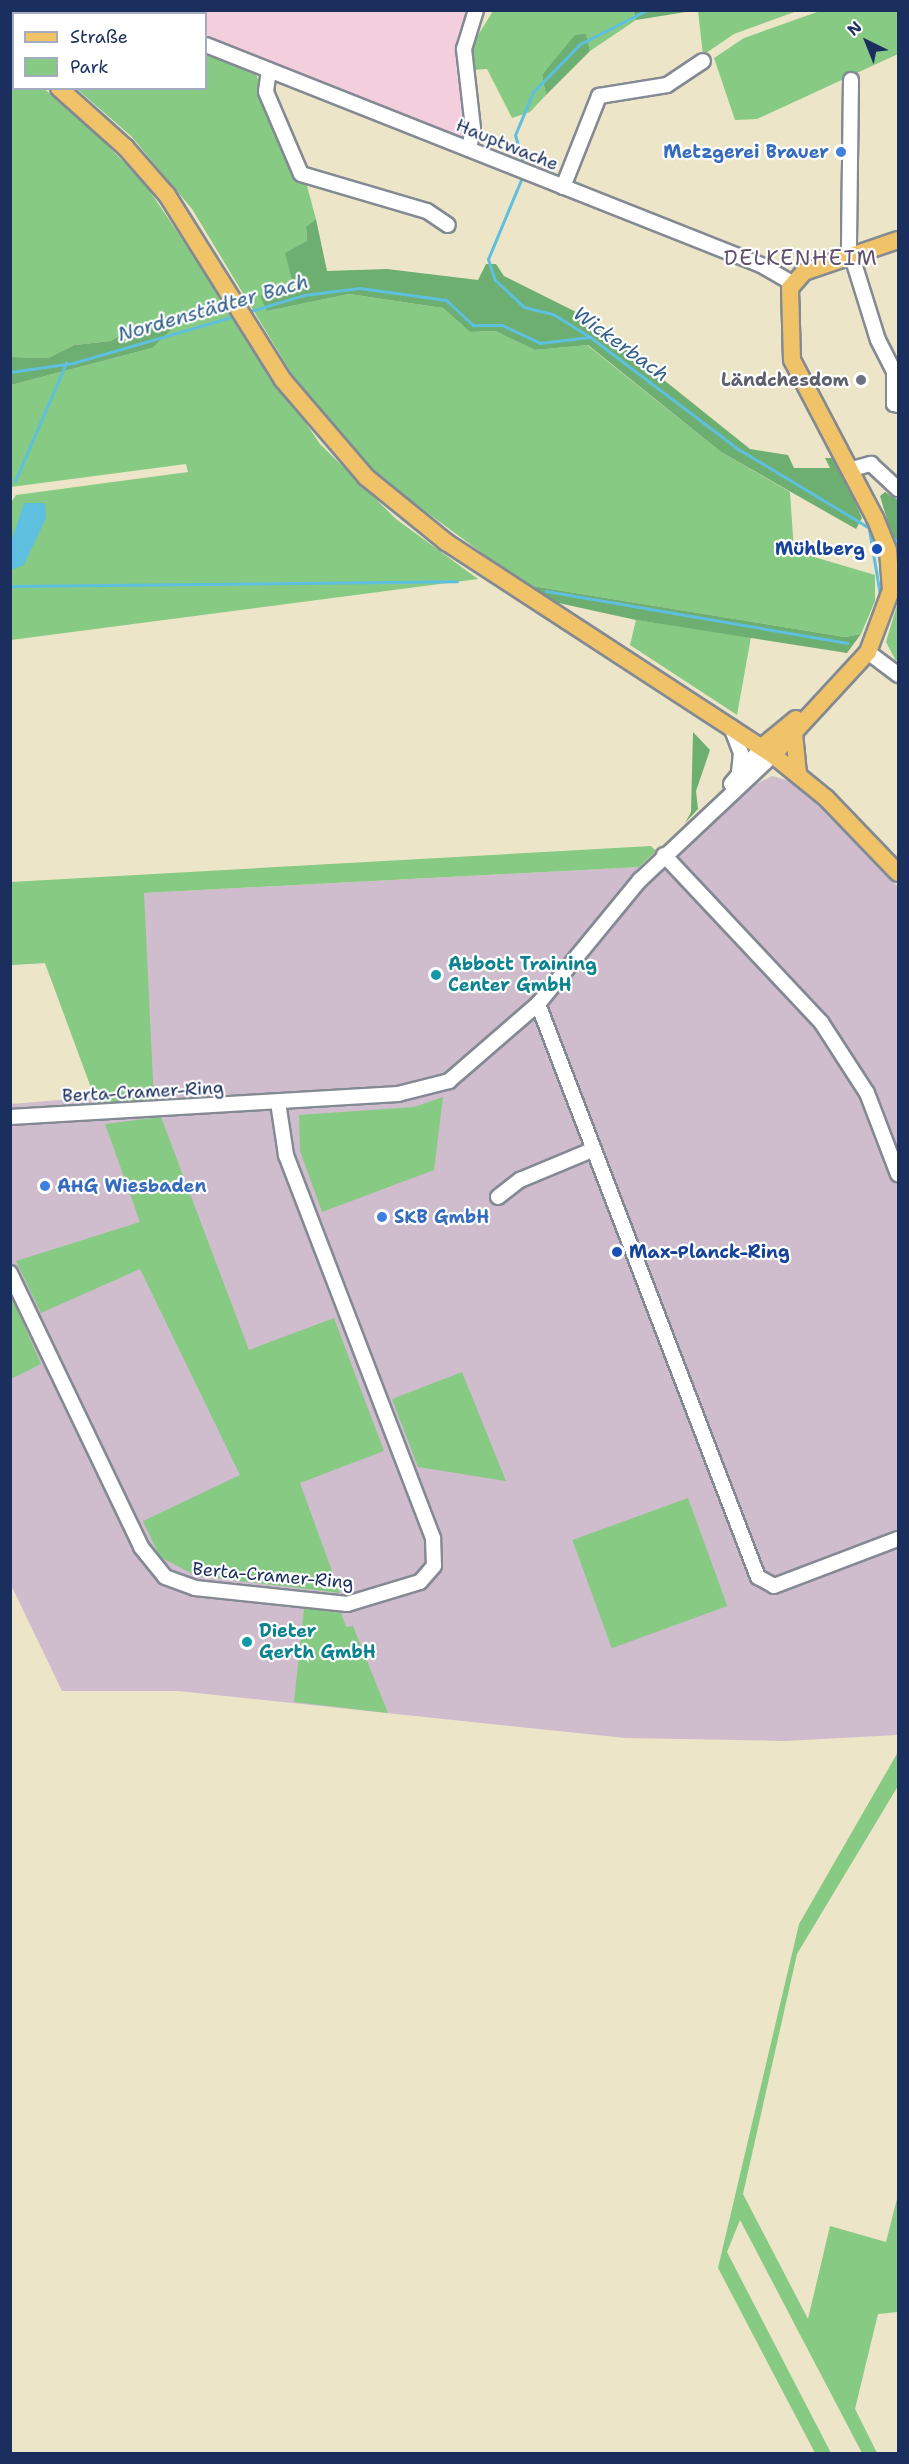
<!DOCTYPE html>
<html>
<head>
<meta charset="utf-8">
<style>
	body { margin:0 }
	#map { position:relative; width:909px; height:2464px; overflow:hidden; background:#ede5c8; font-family:"Shantell Sans",sans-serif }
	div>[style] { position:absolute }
	.built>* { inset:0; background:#f3cfde }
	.industrial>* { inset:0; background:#cfbdce }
	.green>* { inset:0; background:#87ca83; transform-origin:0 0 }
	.forest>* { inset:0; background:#6dae71 }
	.water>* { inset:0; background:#5fbfde }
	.stream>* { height:3px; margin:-1.5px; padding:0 1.5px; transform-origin:1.5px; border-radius:1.5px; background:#5fbfde }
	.roads { filter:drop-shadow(2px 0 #848a93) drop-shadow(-2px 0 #848a93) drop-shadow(0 2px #848a93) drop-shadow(0 -2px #848a93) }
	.minor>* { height:14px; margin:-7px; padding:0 7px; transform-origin:7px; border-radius:7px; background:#fff }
	.major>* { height:16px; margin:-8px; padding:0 8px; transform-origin:8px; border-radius:8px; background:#f1c369 }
	.dots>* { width:16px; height:16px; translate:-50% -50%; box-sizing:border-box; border:3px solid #fff; border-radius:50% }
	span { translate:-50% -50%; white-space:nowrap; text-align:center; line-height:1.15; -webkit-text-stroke:4.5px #fff; paint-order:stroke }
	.street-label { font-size:18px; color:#1b2f5e }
	.shop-label { font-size:18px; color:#366cbe; font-weight:700 }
	.right { translate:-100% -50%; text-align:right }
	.left { translate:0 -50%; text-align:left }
	.worship-label { font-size:18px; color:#5b616d; font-weight:700 }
	.transit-label { font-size:18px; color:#164399; font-weight:700 }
	.culture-label { font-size:18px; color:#0d838f; font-weight:700 }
	.water-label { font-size:20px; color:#33618b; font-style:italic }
	.quarter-label { font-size:21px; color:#61506d; letter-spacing:1.5px }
	.frame { position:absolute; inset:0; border:12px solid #1b2f5e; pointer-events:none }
	.legend { position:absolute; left:12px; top:12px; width:195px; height:78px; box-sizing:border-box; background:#fff; border:2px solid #a4acbf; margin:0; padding:8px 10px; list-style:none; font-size:18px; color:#1b2f5e }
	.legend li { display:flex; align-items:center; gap:12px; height:30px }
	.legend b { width:30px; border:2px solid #a4acbf }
	.north { position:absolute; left:837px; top:12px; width:60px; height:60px; -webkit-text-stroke:4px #fff; paint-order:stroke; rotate:317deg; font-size:16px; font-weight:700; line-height:24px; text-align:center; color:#1b2f5e }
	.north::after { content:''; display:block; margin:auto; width:21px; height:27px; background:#1b2f5e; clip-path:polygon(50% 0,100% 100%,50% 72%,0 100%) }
</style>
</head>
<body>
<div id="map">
	<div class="built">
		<i style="clip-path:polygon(135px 11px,470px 11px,464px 137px,206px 39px,206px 14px)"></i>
	</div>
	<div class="industrial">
		<i style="clip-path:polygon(772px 776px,790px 781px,811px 797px,898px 887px,898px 1735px,784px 1741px,625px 1738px,178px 1691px,62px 1691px,11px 1585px,11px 1104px,96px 1097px,45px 963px,11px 965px,11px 882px,144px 893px,639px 867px,659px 871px,756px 784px)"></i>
	</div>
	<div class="green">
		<i style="clip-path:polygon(94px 10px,102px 13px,14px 14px,11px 39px,11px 11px)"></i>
		<i style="clip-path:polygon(493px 11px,633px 11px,636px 20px,590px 51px,586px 35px,542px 75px,546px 95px,530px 112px,512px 118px,487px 69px,472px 70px,470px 48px)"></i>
		<i style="clip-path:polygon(698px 11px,797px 11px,734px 34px,703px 55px)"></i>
		<i style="clip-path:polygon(820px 11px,898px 11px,898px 54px,757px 119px,735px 120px,714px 58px,744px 38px)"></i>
		<i style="clip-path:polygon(206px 54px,256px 74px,293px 174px,307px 186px,316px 219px,306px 227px,307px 241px,294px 287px,267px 311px,349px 294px,443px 308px,470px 332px,495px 331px,535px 350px,587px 345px,721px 452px,790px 492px,794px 551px,875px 575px,875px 601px,861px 634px,845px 637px,526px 585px,385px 482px,304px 394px,192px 209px,131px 136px,77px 89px,206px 88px)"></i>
		<i style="clip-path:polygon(10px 68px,14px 88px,44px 89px,74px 111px,145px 184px,320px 444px,396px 519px,478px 579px,11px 640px,10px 504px,16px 495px,188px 472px,186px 464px,11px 487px,11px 385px,152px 348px,168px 321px,133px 327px,111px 341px,74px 345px,48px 358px,11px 357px)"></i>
		<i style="clip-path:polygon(898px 602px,898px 658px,896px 661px,886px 642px)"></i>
		<i style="clip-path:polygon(636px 620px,751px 637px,737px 715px,630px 645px)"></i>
		<i style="clip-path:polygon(651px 846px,656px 851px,639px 867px,144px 893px,154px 1101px,97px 1104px,45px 963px,11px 965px,11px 882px)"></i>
		<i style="clip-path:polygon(443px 1097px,434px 1170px,322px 1212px,300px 1151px,299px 1115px,414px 1107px)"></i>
		<i style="clip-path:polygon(161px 1117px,249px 1350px,334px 1318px,384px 1451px,300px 1483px,340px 1593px,197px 1576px,160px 1557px,143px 1521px,240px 1475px,140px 1269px,41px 1313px,16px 1261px,140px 1222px,105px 1124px)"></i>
		<i style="clip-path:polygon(10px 1293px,41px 1364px,11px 1379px,10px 1379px)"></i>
		<i style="clip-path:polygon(462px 1372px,506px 1481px,418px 1467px,392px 1399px)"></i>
		<i style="left:688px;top:1498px;width:115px;height:123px;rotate:70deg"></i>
		<i style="clip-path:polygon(304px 1608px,341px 1613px,346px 1627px,353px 1626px,388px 1713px,294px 1702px)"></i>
		<i style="clip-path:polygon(898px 1752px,898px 1786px,797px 1954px,743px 2194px,808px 2319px,830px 2226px,886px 2242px,898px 2195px,898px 2312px,878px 2314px,855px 2409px,877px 2453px,862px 2453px,740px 2220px,727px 2252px,831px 2453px,815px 2453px,718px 2268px,799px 1924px)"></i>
	</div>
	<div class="forest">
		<i style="clip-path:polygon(633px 10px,692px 10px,692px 11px,636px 20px)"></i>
		<i style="clip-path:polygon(586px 34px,590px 51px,546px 95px,542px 75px,575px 35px)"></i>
		<i style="clip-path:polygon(316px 219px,327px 271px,387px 269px,478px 280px,486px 264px,496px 264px,504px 276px,584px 316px,750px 449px,788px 455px,794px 468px,830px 468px,825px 458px,836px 458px,862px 518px,856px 529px,721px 452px,588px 345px,535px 350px,495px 331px,470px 332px,443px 308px,349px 294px,267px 311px,260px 296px,294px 287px,285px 253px,307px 241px,306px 227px)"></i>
		<i style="clip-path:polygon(168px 321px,175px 326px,152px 348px,11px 385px,11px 357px,48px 358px,74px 345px,111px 341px,133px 327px)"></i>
		<i style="clip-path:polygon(885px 492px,898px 500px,898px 556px,880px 496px)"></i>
		<i style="clip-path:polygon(526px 585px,845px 637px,861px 634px,847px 653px,636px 620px,554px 602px)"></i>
		<i style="clip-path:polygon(693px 732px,710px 750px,696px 791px,698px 809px,685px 823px,691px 812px)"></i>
	</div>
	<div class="water">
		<i style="clip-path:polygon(24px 503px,45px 503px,46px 518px,24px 565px,11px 570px,11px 542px)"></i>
	</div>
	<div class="stream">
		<i style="left:524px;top:166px;width:32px;rotate:-106deg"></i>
		<i style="left:515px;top:135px;width:47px;rotate:-67.3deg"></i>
		<i style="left:533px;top:92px;width:67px;rotate:-45.6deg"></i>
		<i style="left:580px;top:44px;width:75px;rotate:-26.9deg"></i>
		<i style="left:523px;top:175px;width:91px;rotate:112.6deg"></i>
		<i style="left:488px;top:259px;width:22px;rotate:72deg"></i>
		<i style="left:495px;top:280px;width:40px;rotate:43deg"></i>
		<i style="left:524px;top:307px;width:30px;rotate:14deg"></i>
		<i style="left:553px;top:314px;width:44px;rotate:31.9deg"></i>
		<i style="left:590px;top:337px;width:186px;rotate:37.1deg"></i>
		<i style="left:738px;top:449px;width:157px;rotate:31deg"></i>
		<i style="left:247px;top:312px;width:59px;rotate:-16.6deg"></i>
		<i style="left:304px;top:295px;width:56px;rotate:-7.1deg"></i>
		<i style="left:360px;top:288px;width:87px;rotate:7.9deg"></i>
		<i style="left:446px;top:300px;width:37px;rotate:43deg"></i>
		<i style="left:473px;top:325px;width:29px"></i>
		<i style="left:502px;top:325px;width:42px;rotate:25.3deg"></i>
		<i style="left:540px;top:343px;width:50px;rotate:-6.8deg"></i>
		<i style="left:10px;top:372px;width:64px;rotate:-8.1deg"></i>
		<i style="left:73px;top:363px;width:169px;rotate:-16.2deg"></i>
		<i style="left:15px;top:481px;width:129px;rotate:-66.6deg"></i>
		<i style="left:869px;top:529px;width:67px;rotate:80.5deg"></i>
		<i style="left:890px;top:537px;width:9px;rotate:27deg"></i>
		<i style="left:10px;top:586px;width:447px;rotate:-0.6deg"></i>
		<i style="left:546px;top:591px;width:306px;rotate:9.8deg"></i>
	</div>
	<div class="roads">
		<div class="minor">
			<i style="left:118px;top:10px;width:9px;rotate:27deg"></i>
			<i style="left:206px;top:45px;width:597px;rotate:21.62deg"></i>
			<i style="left:761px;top:265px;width:36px;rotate:30deg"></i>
			<i style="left:269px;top:70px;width:22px;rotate:98deg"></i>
			<i style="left:266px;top:92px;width:89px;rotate:66.9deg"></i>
			<i style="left:301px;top:174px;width:131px;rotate:16.4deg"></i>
			<i style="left:427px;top:211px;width:25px;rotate:34deg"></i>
			<i style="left:851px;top:80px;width:167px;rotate:90.7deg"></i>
			<i style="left:849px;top:247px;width:97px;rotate:72.7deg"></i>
			<i style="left:878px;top:340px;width:36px;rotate:63deg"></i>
			<i style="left:894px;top:372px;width:32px;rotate:90deg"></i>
			<i style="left:894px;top:404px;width:4px;rotate:14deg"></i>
			<i style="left:469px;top:149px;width:21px;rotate:-79deg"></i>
			<i style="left:473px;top:128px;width:80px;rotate:-96.5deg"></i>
			<i style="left:464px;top:49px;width:41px;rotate:-72.9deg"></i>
			<i style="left:563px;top:187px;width:98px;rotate:-68.4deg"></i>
			<i style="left:599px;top:96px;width:69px;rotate:-9.2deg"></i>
			<i style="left:667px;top:85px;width:43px;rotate:-33.7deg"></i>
			<i style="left:852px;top:469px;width:20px;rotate:-15deg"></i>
			<i style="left:871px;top:464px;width:37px;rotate:43deg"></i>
			<i style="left:868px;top:652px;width:38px;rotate:37deg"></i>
			<i style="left:731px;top:727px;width:28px;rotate:69deg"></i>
			<i style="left:741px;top:753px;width:19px;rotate:96deg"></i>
			<i style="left:731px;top:784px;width:48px;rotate:-50deg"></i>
			<i style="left:664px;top:855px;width:229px;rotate:46.8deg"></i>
			<i style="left:821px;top:1022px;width:85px;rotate:57.1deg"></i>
			<i style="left:867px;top:1093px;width:87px;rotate:69.1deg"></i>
			<i style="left:538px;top:1004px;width:614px;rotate:69deg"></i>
			<i style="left:758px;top:1577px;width:18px;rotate:29deg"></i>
			<i style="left:774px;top:1586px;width:133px;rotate:-20.8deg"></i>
			<i style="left:10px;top:1117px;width:389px;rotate:-3.4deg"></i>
			<i style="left:398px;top:1094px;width:53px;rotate:-14.3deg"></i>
			<i style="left:449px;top:1081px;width:118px;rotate:-40.9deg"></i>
			<i style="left:538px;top:1004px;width:161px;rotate:-50.6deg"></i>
			<i style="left:640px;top:880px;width:183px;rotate:-43.2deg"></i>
			<i style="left:498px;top:1197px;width:28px;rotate:-38deg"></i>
			<i style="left:520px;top:1180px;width:78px;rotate:-22.6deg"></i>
			<i style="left:10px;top:1273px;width:304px;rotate:64.4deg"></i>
			<i style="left:141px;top:1547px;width:38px;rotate:51deg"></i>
			<i style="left:165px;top:1577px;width:32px;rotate:20deg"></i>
			<i style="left:195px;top:1588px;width:153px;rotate:6deg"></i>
			<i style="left:347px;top:1604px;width:76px;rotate:-16.8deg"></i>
			<i style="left:420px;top:1582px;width:21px;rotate:-49deg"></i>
			<i style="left:434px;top:1566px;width:28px;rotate:-92deg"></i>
			<i style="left:433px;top:1538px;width:410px;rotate:-111deg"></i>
			<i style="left:286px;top:1155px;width:54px;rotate:-98.6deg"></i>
		</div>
		<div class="major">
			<i style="left:10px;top:56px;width:4px;rotate:27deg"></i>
			<i style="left:59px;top:88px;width:90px;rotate:41.8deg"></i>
			<i style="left:126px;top:148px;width:62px;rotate:48.9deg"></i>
			<i style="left:167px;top:195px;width:218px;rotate:57.9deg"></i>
			<i style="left:283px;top:380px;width:128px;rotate:49.4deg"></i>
			<i style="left:366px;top:477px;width:103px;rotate:39.1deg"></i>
			<i style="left:446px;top:542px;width:390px;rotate:33.1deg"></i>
			<i style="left:773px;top:755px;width:68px;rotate:39.1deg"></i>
			<i style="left:826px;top:798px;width:104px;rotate:46.2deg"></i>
			<i style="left:794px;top:733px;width:41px;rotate:84.4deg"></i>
			<i style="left:762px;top:747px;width:44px;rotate:-39.5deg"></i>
			<i style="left:773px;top:755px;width:140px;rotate:-47.3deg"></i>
			<i style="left:868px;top:652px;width:66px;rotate:-69.6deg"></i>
			<i style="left:891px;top:590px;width:40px;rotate:-94.3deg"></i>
			<i style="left:888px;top:550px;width:35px;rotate:-112deg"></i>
			<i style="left:875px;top:518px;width:178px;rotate:-117.7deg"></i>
			<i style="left:792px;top:360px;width:72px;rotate:-91.6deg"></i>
			<i style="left:790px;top:288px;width:21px;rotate:-49deg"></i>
			<i style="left:804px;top:272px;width:99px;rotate:-18.8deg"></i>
		</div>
	</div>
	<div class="dots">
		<i style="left:841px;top:152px;background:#3f7fe0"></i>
		<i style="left:861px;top:380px;background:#6b7280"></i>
		<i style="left:877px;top:549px;background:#1a4fb4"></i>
		<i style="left:436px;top:975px;background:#0f9aa8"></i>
		<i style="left:45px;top:1186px;background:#3f7fe0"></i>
		<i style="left:382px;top:1217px;background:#3f7fe0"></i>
		<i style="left:617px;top:1252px;background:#1a4fb4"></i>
		<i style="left:247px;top:1642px;background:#0f9aa8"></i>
	</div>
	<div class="street-label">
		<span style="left:507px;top:145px;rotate:22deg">Hauptwache</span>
		<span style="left:143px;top:1092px;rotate:-3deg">Berta-Cramer-Ring</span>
		<span style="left:273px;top:1576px;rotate:5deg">Berta-Cramer-Ring</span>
	</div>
	<div class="shop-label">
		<span class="right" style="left:829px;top:152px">Metzgerei Brauer</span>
		<span class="left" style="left:57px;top:1186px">AHG Wiesbaden</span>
		<span class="left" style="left:394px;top:1217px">SKB GmbH</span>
	</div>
	<div class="worship-label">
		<span class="right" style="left:849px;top:380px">Ländchesdom</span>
	</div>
	<div class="transit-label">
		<span class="right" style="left:865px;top:549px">Mühlberg</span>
		<span class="left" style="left:629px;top:1252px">Max-Planck-Ring</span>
	</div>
	<div class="culture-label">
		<span class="left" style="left:448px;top:975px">Abbott Training<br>Center GmbH</span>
		<span class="left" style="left:259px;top:1642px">Dieter<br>Gerth GmbH</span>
	</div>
	<div class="water-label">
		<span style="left:213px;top:308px;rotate:-16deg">Nordenstädter Bach</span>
		<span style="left:621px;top:344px;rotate:36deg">Wickerbach</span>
	</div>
	<div class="quarter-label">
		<span style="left:801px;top:258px">DELKENHEIM</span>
	</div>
	<div class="frame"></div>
	<ul class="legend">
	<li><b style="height:8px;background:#f1c369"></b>Straße</li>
	<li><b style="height:16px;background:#87ca83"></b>Park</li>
	</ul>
	<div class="north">N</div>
</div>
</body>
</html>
